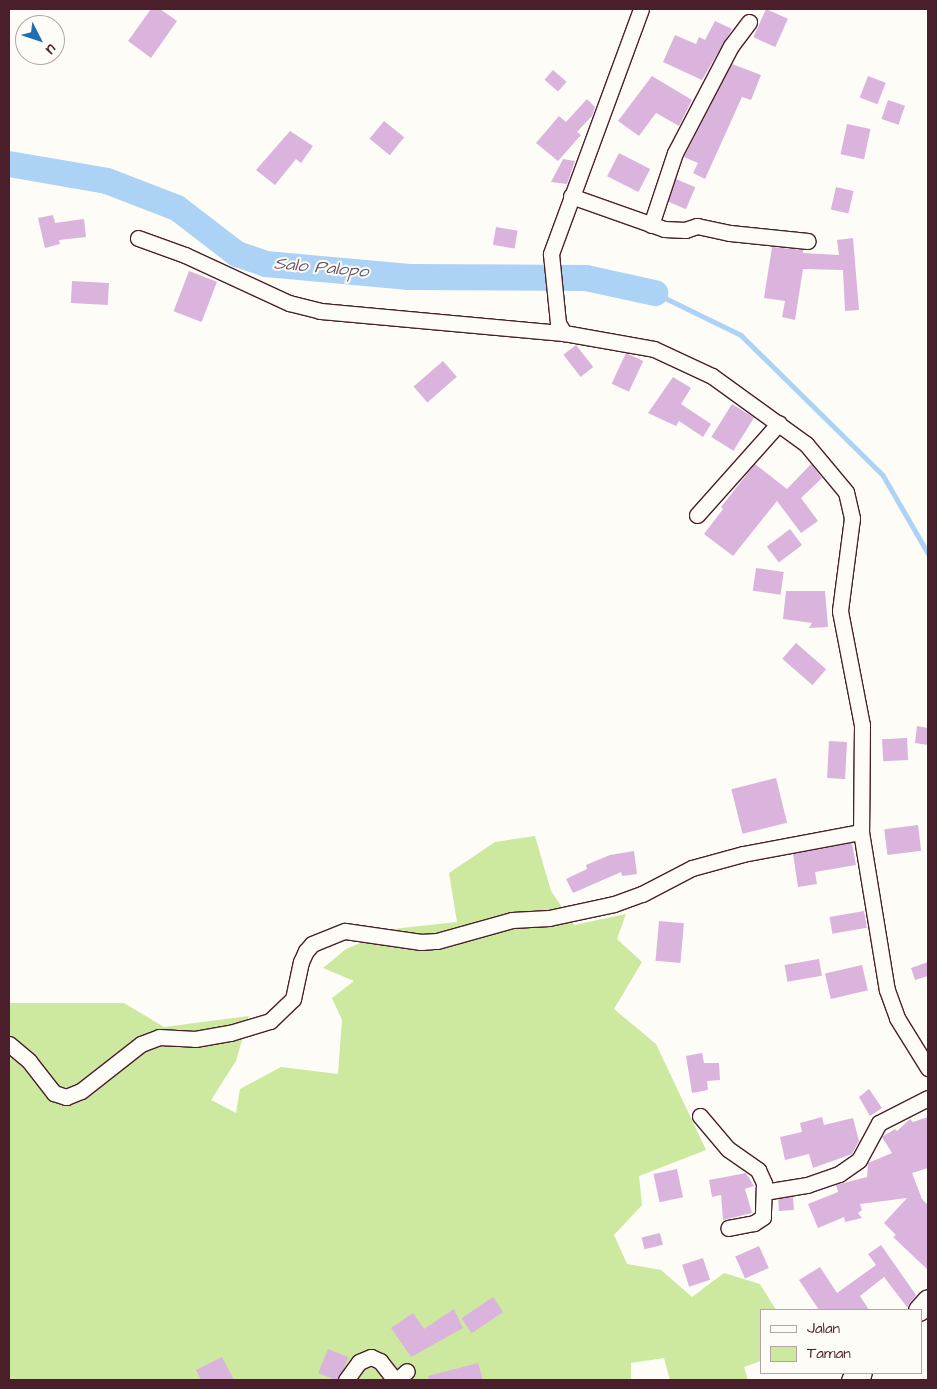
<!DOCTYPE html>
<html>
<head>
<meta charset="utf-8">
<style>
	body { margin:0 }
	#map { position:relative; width:937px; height:1389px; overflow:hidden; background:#fdfcf7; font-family:"Architects Daughter",sans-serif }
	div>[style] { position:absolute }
	.green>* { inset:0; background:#cde89f }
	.stream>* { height:4.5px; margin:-2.25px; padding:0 2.25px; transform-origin:2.25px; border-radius:2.25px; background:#acd2f5 }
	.river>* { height:26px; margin:-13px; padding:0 13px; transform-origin:13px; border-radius:13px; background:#acd2f5 }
	.building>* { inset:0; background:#dbb4dd; transform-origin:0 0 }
	.roads { filter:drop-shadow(1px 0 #4a1f2b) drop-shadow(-1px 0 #4a1f2b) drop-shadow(0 1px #4a1f2b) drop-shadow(0 -1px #4a1f2b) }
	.minor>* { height:15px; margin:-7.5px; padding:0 7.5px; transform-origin:7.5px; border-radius:7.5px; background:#fdfcf7 }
	.highway>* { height:21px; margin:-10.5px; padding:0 10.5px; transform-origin:10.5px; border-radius:10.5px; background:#fdfcf7 }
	span { translate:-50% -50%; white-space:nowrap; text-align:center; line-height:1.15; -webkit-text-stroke:4px #fdfcf7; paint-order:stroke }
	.water-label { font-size:18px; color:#675568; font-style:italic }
	.frame { position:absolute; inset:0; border:10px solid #4a1f2b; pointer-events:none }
	.legend { position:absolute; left:760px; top:1309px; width:162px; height:65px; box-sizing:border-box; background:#fdfcf7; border:1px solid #b5a4a5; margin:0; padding:6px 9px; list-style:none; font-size:15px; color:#4a1f2b }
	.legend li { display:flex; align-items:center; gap:10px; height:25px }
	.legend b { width:25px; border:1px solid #b5a4a5 }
	.north { position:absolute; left:15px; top:15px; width:50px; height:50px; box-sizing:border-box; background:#fdfcf7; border:1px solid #b5a4a5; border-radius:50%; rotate:131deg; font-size:14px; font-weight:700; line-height:20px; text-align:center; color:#4a1f2b }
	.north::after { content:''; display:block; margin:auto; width:18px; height:22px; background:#1f6fb2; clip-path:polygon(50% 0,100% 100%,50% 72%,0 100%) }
</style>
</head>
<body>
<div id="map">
	<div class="green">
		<i style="clip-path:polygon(535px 836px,551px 891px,574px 925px,626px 914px,617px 939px,642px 962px,614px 1009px,656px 1044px,706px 1150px,639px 1176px,642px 1205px,614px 1235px,627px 1264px,661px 1270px,692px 1297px,724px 1273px,760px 1284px,776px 1310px,761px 1310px,761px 1361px,744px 1367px,748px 1380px,670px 1380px,664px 1358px,631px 1363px,631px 1380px,9px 1380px,9px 1003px,124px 1003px,164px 1027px,249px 1016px,236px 1061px,211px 1100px,236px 1113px,240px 1089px,281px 1067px,338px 1074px,342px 1020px,332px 998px,354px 981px,323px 968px,346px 949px,393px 929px,457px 922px,449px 873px,495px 842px)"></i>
	</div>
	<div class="stream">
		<i style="left:655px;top:293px;width:96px;rotate:26deg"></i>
		<i style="left:741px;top:335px;width:199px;rotate:44.6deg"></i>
		<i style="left:883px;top:475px;width:90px;rotate:60deg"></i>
	</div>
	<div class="river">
		<i style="left:9px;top:164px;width:99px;rotate:9.8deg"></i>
		<i style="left:107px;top:181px;width:75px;rotate:21.1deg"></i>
		<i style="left:177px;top:208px;width:76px;rotate:37.5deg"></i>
		<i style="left:237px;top:254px;width:31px;rotate:19deg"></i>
		<i style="left:266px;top:264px;width:144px;rotate:5.2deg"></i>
		<i style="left:409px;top:277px;width:177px;rotate:0.3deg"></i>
		<i style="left:586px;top:278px;width:71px;rotate:12.3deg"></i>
	</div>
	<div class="building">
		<i style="clip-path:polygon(151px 9px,160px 9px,177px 21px,151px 58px,128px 41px)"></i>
		<i style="left:766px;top:9px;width:24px;height:31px;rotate:24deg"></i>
		<i style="clip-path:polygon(715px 21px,732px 29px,702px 80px,663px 62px,675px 35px,696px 44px,699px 37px,705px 40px)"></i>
		<i style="clip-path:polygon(732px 64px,761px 75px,751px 100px,742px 97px,705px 179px,693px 173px,698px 163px,684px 157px)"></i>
		<i style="left:553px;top:70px;width:18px;height:13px;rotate:41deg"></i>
		<i style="clip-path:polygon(652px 76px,692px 100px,679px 126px,656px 113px,639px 136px,618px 121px)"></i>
		<i style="left:868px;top:76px;width:19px;height:23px;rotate:21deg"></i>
		<i style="clip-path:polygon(587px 99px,595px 107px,592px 116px,577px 132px,581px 135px,558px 161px,536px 143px,559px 116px,566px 122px)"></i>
		<i style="left:888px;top:100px;width:18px;height:20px;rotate:19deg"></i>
		<i style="left:384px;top:121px;width:26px;height:23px;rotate:39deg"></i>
		<i style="left:847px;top:124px;width:24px;height:31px;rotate:12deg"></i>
		<i style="clip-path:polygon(290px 131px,313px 146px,301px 163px,296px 159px,275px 185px,256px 170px)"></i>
		<i style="left:619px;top:153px;width:35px;height:26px;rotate:27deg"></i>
		<i style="clip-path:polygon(563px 159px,575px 161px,567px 184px,551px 182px)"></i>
		<i style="left:676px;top:179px;width:21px;height:24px;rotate:23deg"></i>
		<i style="left:836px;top:187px;width:18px;height:23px;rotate:13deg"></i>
		<i style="clip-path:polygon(53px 215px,55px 223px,84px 219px,86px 237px,59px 240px,60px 244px,45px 248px,38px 218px)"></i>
		<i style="left:496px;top:227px;width:22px;height:18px;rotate:10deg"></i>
		<i style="clip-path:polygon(853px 238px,859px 310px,845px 311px,843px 270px,803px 269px,795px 320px,782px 317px,785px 301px,764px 298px,772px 247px,803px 250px,803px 253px,839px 255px,837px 240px)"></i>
		<i style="left:189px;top:271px;width:30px;height:43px;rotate:21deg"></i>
		<i style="left:72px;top:281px;width:37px;height:22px;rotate:3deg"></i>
		<i style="left:576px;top:345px;width:28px;height:16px;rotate:52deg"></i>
		<i style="left:626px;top:353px;width:19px;height:34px;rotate:25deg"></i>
		<i style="left:443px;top:361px;width:21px;height:39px;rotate:49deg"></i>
		<i style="clip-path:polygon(673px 377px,691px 388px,681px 404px,711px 424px,703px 437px,679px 421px,676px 426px,648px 413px)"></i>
		<i style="left:732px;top:404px;width:26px;height:39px;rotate:32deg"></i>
		<i style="clip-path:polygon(755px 464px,787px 489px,811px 464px,822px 478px,801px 498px,818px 521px,801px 533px,777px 501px,733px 556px,704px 534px,723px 509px,721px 507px)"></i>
		<i style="left:790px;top:529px;width:20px;height:29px;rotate:53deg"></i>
		<i style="left:756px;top:568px;width:28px;height:23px;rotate:8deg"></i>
		<i style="clip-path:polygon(786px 591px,825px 591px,828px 627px,809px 628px,812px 623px,783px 619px)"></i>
		<i style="left:796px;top:643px;width:40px;height:21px;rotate:41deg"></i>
		<i style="clip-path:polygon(917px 726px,928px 728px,928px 745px,915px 743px)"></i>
		<i style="left:907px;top:738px;width:22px;height:25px;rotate:87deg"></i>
		<i style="left:829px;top:741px;width:18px;height:37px;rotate:3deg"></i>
		<i style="left:776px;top:778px;width:46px;height:46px;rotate:76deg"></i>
		<i style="left:918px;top:825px;width:26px;height:34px;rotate:83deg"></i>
		<i style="clip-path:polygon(852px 843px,856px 865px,815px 872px,817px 884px,798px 887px,793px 854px)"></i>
		<i style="clip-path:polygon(634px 851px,637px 874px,622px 876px,621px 872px,573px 893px,566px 879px,587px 869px,586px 865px,610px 855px)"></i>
		<i style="left:864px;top:911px;width:17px;height:35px;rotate:80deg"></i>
		<i style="left:659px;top:921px;width:25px;height:40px;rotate:5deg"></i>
		<i style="left:819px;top:959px;width:17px;height:35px;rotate:80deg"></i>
		<i style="clip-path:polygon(928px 962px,928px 976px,915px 980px,911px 968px)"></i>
		<i style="left:862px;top:965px;width:26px;height:38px;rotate:77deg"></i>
		<i style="clip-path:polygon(702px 1053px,704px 1063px,719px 1063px,720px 1080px,707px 1081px,708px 1090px,692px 1093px,686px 1056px)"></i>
		<i style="clip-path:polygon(869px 1089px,882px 1108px,870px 1116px,859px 1097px)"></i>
		<i style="clip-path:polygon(822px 1117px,824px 1125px,853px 1118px,859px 1141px,852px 1154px,813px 1168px,809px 1154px,785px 1160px,780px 1137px,802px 1132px,800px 1123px)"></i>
		<i style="clip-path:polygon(928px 1117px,928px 1168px,912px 1173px,922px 1199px,928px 1205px,928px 1270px,893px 1237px,896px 1235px,884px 1223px,907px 1198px,860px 1204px,862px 1210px,858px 1213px,862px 1218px,845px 1222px,844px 1217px,818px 1228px,808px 1204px,838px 1192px,836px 1185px,867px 1177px,868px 1163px,892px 1153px,882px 1137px,895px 1129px,897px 1131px,910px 1119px,913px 1122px)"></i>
		<i style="left:677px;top:1169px;width:29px;height:24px;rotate:78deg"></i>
		<i style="clip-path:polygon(746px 1173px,754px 1186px,745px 1189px,752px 1213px,723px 1220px,721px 1195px,712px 1197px,709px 1180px)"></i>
		<i style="left:793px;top:1197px;width:13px;height:15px;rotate:86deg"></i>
		<i style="left:660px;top:1233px;width:12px;height:19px;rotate:76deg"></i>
		<i style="clip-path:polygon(881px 1245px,916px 1295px,907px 1307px,884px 1277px,860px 1296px,869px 1310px,819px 1310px,799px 1280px,820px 1267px,837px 1293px,876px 1265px,868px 1254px)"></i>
		<i style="left:759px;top:1246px;width:24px;height:26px;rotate:66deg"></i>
		<i style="left:703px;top:1258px;width:23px;height:22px;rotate:72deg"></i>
		<i style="left:493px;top:1297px;width:18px;height:38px;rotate:56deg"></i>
		<i style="clip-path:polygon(454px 1309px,463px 1328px,411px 1357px,391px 1328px,413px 1313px,424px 1329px)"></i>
		<i style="left:328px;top:1349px;width:22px;height:26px;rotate:22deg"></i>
		<i style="clip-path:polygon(222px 1357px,234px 1380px,201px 1380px,196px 1370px)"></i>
		<i style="clip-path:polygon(478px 1363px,483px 1380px,429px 1380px,428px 1376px)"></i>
	</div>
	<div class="roads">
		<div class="minor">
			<i style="left:641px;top:9px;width:261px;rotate:110.2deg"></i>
			<i style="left:551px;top:254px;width:69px;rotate:84.2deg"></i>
			<i style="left:558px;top:323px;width:12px;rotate:59deg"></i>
			<i style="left:564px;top:333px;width:91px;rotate:10.1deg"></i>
			<i style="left:654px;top:349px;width:64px;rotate:25deg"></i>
			<i style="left:712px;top:376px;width:116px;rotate:35.9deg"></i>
			<i style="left:806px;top:444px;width:62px;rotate:50.2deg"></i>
			<i style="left:846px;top:492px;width:27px;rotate:77deg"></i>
			<i style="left:852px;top:518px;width:94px;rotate:97.4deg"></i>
			<i style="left:840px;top:611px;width:116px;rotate:79.1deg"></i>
			<i style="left:862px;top:725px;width:107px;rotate:90.5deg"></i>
			<i style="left:861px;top:832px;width:160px;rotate:80.7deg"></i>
			<i style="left:887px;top:990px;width:30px;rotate:70deg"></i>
			<i style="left:897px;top:1018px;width:59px;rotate:58.2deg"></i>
			<i style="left:571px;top:196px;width:99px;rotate:19.5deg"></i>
			<i style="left:664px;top:229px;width:21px;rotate:3deg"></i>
			<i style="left:685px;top:230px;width:13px;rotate:-18deg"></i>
			<i style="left:697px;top:226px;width:34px;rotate:12deg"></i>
			<i style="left:730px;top:233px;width:78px;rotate:5.9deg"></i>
			<i style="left:651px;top:225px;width:76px;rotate:-71.6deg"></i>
			<i style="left:675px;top:153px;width:121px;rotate:-62.4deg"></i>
			<i style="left:731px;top:46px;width:30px;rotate:-53deg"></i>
			<i style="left:138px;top:238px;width:50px;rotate:19.9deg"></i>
			<i style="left:185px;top:255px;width:115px;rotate:24.8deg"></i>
			<i style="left:289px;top:303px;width:32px;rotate:14deg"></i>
			<i style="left:320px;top:311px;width:245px;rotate:5.2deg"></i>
			<i style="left:697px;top:515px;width:123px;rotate:-48.3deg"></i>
			<i style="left:9px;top:1044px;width:26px;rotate:40deg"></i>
			<i style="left:29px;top:1061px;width:41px;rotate:52deg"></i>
			<i style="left:54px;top:1093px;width:13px;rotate:18deg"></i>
			<i style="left:66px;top:1097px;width:16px;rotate:-22deg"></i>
			<i style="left:81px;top:1091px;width:76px;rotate:-38.1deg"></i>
			<i style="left:141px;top:1044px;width:19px;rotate:-21deg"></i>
			<i style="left:159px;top:1037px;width:36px;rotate:3deg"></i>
			<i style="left:195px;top:1039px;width:36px;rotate:-10deg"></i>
			<i style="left:230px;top:1033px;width:42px;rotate:-16.7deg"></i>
			<i style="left:270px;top:1021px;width:32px;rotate:-44deg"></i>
			<i style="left:293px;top:999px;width:38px;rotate:-78deg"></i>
			<i style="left:301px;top:962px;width:12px;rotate:-66deg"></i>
			<i style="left:306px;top:951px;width:9px;rotate:-49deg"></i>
			<i style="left:312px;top:944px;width:35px;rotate:-22deg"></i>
			<i style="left:345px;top:931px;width:77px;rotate:8.2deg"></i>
			<i style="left:421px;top:942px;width:16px;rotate:-4deg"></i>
			<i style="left:437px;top:941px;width:78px;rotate:-15.6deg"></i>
			<i style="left:512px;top:920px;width:37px;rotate:-3deg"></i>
			<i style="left:549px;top:918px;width:66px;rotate:-12.2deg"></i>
			<i style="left:614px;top:904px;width:30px;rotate:-20deg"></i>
			<i style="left:642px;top:894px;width:56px;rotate:-27.5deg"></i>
			<i style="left:692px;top:868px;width:53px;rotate:-15.4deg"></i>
			<i style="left:743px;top:854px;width:120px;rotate:-10.6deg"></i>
			<i style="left:700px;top:1116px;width:43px;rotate:49.7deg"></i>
			<i style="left:728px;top:1149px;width:37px;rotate:35deg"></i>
			<i style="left:758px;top:1170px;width:14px;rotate:65deg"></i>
			<i style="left:764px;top:1183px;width:34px;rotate:92deg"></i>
			<i style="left:763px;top:1217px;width:11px;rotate:146deg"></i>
			<i style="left:754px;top:1223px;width:26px;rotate:169deg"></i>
			<i style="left:764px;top:1192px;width:44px;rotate:-9.2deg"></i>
			<i style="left:807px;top:1185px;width:34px;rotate:-19deg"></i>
			<i style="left:839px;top:1174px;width:24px;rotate:-35deg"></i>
			<i style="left:859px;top:1160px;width:42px;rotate:-61.6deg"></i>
			<i style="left:879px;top:1123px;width:55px;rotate:-27deg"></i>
			<i style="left:346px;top:1380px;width:22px;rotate:-54deg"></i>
			<i style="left:359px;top:1362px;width:13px;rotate:-23deg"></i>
			<i style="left:371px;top:1357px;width:10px;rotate:24deg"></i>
			<i style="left:380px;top:1361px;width:24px;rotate:52deg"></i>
			<i style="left:397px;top:1380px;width:13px;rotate:-42deg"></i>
		</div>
		<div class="highway">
			<i style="left:919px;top:1310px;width:13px;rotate:-48deg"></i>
			<i style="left:852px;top:1380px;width:11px;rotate:-38deg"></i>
		</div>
	</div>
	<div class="water-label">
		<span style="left:321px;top:268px;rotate:5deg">Salo Palopo</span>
	</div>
	<div class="frame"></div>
	<ul class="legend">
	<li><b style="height:6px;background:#fdfcf7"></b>Jalan</li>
	<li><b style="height:14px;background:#cde89f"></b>Taman</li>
	</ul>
	<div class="north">U</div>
</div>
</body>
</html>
